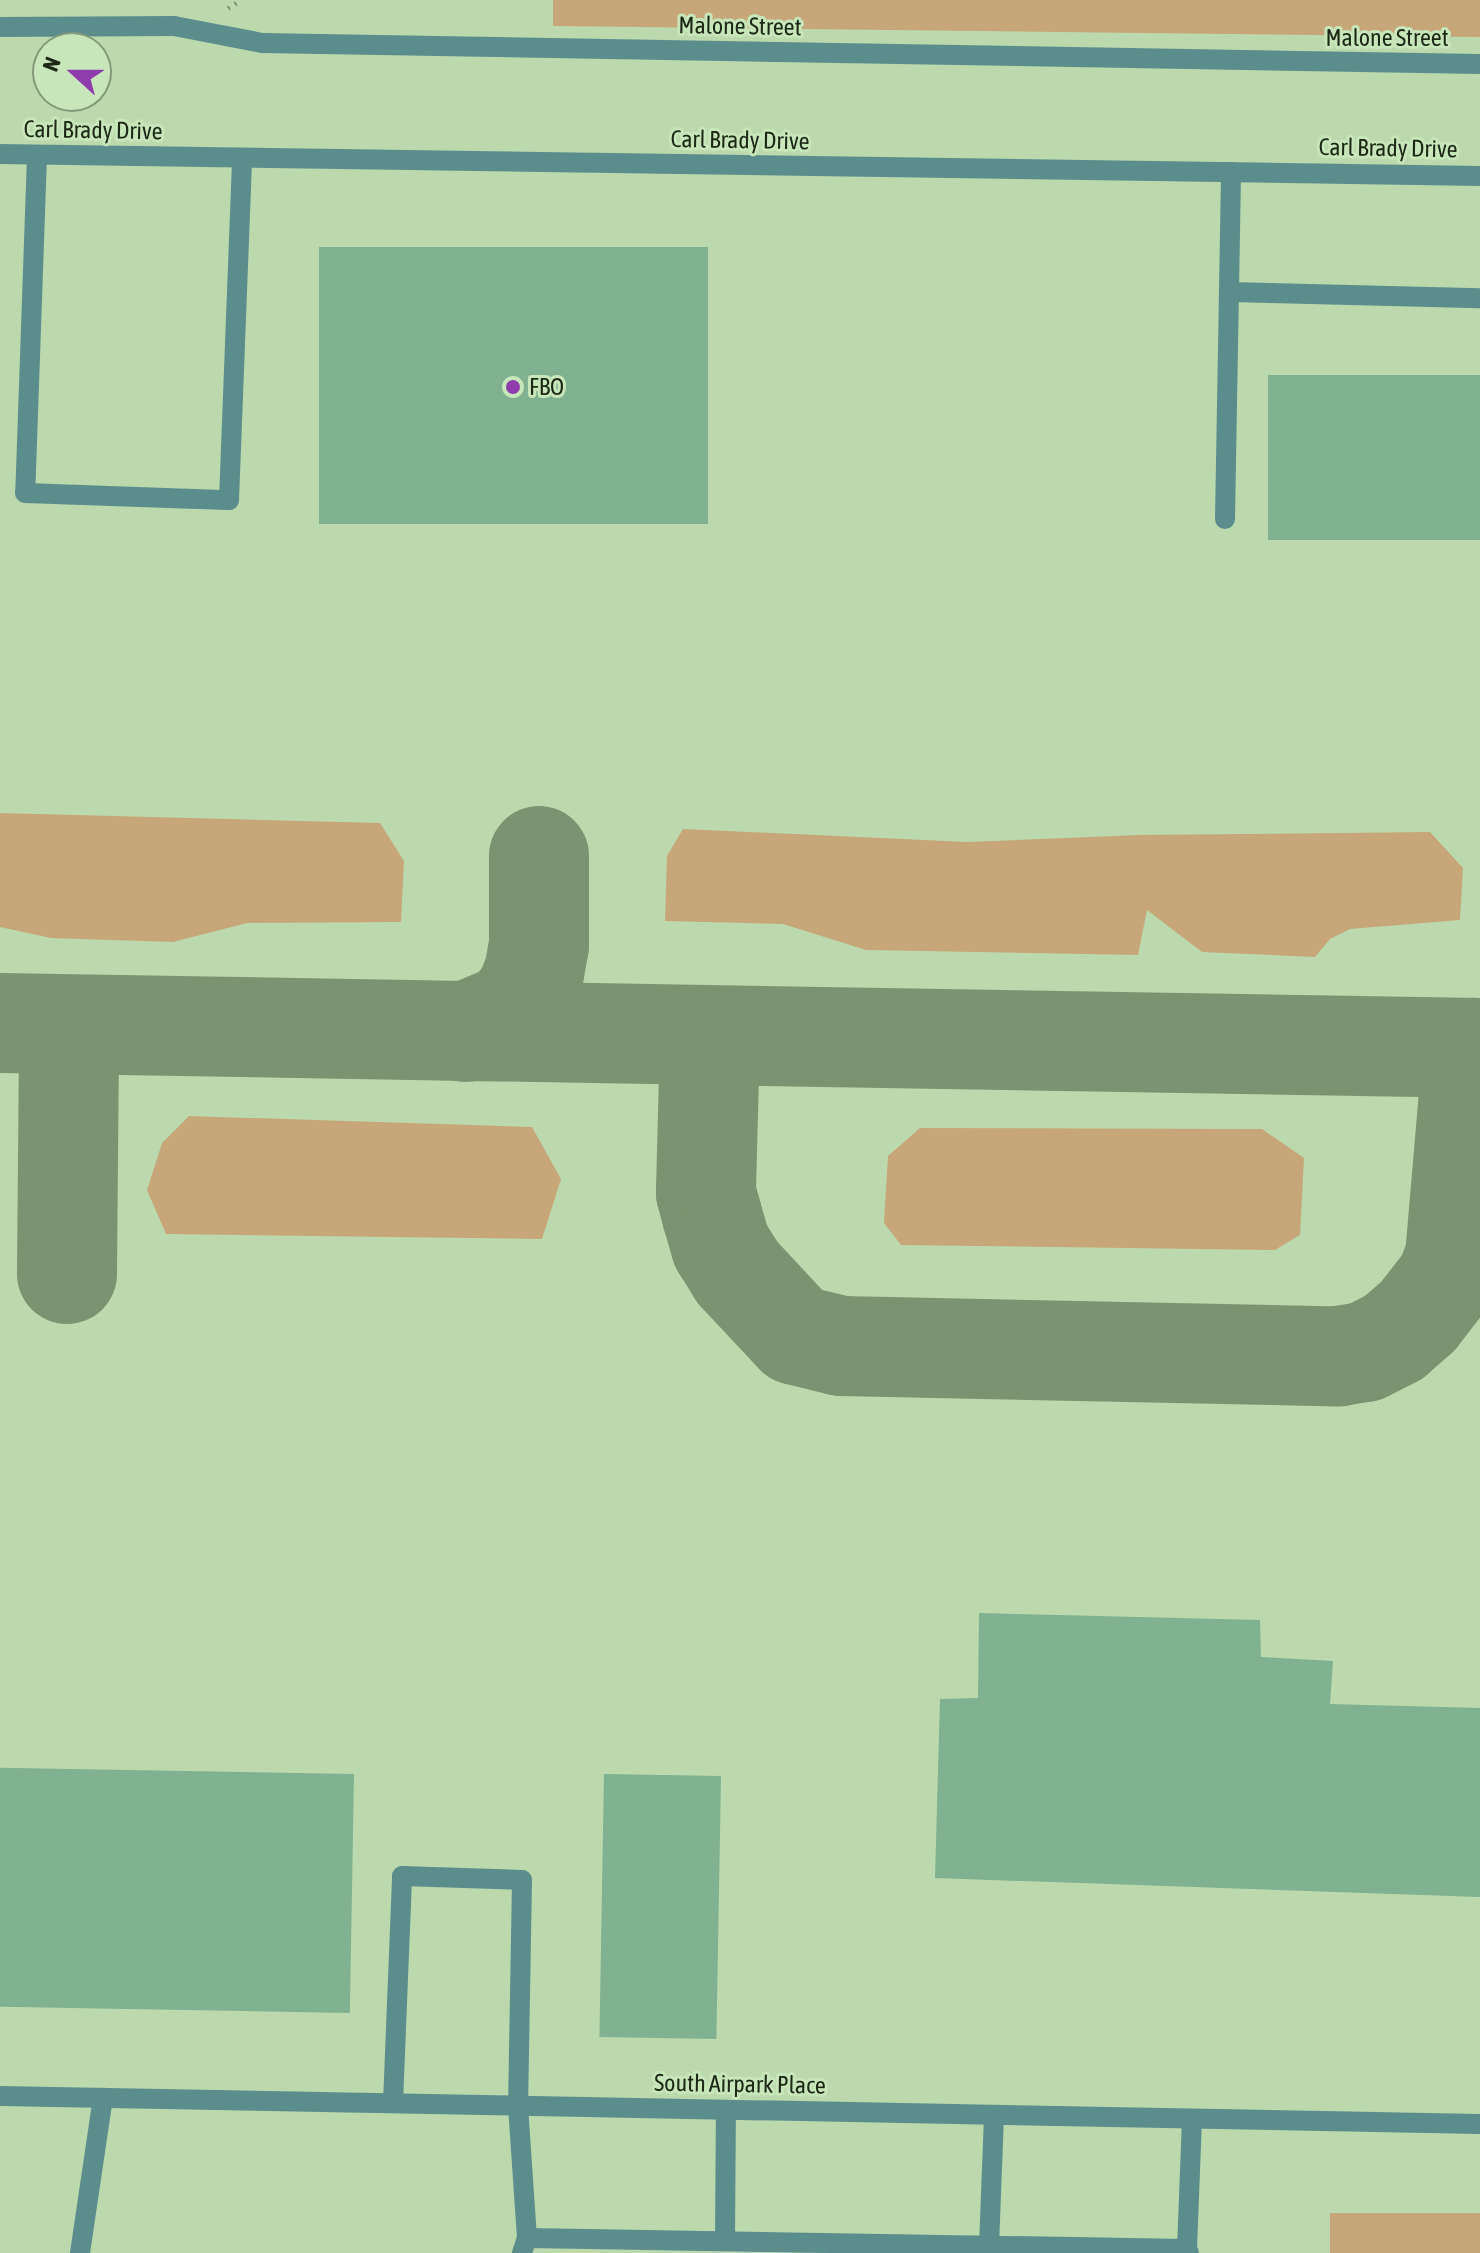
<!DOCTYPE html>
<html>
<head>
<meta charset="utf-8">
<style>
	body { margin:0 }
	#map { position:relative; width:1480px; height:2253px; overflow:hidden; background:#bbd9ac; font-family:"Asap Condensed",sans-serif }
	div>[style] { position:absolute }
	.green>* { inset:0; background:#c7a779; transform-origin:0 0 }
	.taxiway>* { height:100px; margin:-50px; padding:0 50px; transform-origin:50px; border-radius:50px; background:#7c9371 }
	.building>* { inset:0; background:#80b191; transform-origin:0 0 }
	.path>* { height:5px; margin-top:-2.5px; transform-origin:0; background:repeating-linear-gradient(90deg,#7f9674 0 2px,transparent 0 8px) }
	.service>* { height:20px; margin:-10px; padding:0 10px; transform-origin:10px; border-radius:10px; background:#5c8d8d }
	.minor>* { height:20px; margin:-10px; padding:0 10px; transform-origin:10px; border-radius:10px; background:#5c8d8d }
	.dots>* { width:22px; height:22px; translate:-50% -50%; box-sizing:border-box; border:4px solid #c7e6b9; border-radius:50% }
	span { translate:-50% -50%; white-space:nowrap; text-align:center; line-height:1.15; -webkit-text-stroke:6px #c7e6b9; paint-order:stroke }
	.street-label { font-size:24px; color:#1d2817 }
	.poi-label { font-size:24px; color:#1d2817 }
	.left { translate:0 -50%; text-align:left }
	.north { position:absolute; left:32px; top:32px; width:80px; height:80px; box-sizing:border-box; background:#c7e6b9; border:2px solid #839a78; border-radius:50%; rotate:291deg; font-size:22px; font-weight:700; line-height:32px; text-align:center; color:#1d2817 }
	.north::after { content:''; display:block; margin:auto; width:28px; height:36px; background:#8f3dac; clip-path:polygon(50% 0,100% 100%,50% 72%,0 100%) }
</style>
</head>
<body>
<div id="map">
	<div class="green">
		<i style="clip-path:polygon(553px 0,1480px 0,1480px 37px,553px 26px)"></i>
		<i style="clip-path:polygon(0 813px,380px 823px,404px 861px,401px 922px,247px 923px,173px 942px,51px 938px,0 927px)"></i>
		<i style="clip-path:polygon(683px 829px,967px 842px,1139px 835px,1430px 832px,1463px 868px,1460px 920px,1350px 929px,1330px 939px,1315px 957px,1202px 952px,1147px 910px,1138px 955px,866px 950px,783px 924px,665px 921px,667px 856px)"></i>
		<i style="clip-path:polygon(189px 1116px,532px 1127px,561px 1179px,542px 1239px,166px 1234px,147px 1190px,162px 1143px)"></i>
		<i style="clip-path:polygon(920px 1128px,1262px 1129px,1304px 1158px,1300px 1235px,1275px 1250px,901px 1245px,884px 1223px,888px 1156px)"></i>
		<i style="left:1480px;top:2213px;width:40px;height:150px;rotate:90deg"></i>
	</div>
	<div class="taxiway">
		<i style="left:0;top:1023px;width:1480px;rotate:0.97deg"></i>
		<i style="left:465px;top:1032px;width:47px;rotate:-22.7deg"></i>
		<i style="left:508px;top:1014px;width:25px;rotate:-48deg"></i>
		<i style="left:525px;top:995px;width:24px;rotate:-68deg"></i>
		<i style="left:534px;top:973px;width:28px;rotate:-80deg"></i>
		<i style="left:539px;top:945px;width:89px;rotate:-90deg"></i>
		<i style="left:710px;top:1037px;width:156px;rotate:91.5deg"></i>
		<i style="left:706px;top:1193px;width:23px;rotate:75deg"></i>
		<i style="left:712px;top:1215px;width:32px;rotate:74deg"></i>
		<i style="left:721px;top:1246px;width:31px;rotate:58deg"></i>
		<i style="left:737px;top:1272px;width:86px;rotate:46.9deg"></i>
		<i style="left:796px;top:1335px;width:46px;rotate:13.7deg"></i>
		<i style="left:841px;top:1346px;width:498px;rotate:1.2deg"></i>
		<i style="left:1339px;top:1356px;width:26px;rotate:-9deg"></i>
		<i style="left:1365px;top:1352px;width:33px;rotate:-27deg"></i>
		<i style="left:1394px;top:1337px;width:32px;rotate:-41deg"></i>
		<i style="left:1418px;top:1316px;width:46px;rotate:-52.1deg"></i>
		<i style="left:1446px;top:1280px;width:25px;rotate:-69deg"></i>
		<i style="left:1455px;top:1257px;width:210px;rotate:-85.1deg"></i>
		<i style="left:67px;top:1274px;width:248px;rotate:-89.5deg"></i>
	</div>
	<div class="building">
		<i style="left:319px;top:247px;width:389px;height:277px"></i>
		<i style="left:1268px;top:375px;width:212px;height:165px"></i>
		<i style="clip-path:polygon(979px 1613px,1260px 1620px,1261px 1657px,1333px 1661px,1330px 1704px,1480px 1708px,1480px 1897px,935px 1878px,940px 1699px,978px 1698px)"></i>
		<i style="left:354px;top:1774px;width:239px;height:354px;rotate:91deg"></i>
		<i style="left:604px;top:1774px;width:117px;height:263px;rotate:1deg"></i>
	</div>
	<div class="path">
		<i style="left:228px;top:8px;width:15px;rotate:-32deg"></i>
	</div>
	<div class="service">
		<i style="left:0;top:27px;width:174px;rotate:-0.3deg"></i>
		<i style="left:174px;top:26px;width:90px;rotate:10.9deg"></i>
		<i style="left:262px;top:43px;width:1218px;rotate:0.99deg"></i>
		<i style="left:37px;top:156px;width:337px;rotate:92deg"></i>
		<i style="left:25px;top:493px;width:204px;rotate:2deg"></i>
		<i style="left:229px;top:500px;width:341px;rotate:-87.8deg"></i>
		<i style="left:1229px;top:292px;width:251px;rotate:1.4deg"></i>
		<i style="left:1225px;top:519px;width:347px;rotate:-89deg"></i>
		<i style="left:393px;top:2103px;width:227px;rotate:-87.7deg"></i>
		<i style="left:402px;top:1876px;width:120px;rotate:1.9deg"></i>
		<i style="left:522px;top:1880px;width:226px;rotate:91deg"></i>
		<i style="left:518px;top:2106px;width:132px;rotate:86.1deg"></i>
		<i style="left:725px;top:2241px;width:131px;rotate:-89.6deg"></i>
		<i style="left:989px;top:2246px;width:131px;rotate:-87.8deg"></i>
		<i style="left:1187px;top:2249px;width:130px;rotate:-87.8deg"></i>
		<i style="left:80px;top:2253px;width:157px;rotate:-81.6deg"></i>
		<i style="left:522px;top:2253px;width:16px;rotate:-72deg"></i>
		<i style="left:527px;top:2238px;width:660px;rotate:0.95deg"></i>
		<i style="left:1187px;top:2249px;width:4px;rotate:63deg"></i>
	</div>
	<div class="minor">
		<i style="left:0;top:154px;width:1480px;rotate:0.85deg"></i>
		<i style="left:0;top:2096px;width:1480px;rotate:1.08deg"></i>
	</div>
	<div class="dots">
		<i style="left:513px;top:387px;background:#8f3dac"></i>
	</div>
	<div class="street-label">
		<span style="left:740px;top:26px;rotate:1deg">Malone Street</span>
		<span style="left:1387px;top:38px">Malone Street</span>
		<span style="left:93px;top:130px;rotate:1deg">Carl Brady Drive</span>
		<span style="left:740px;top:140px;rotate:1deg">Carl Brady Drive</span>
		<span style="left:1388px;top:148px;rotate:1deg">Carl Brady Drive</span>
		<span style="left:740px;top:2084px;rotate:1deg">South Airpark Place</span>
	</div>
	<div class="poi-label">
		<span class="left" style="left:529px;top:387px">FBO</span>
	</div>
	<div class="north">N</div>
</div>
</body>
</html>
